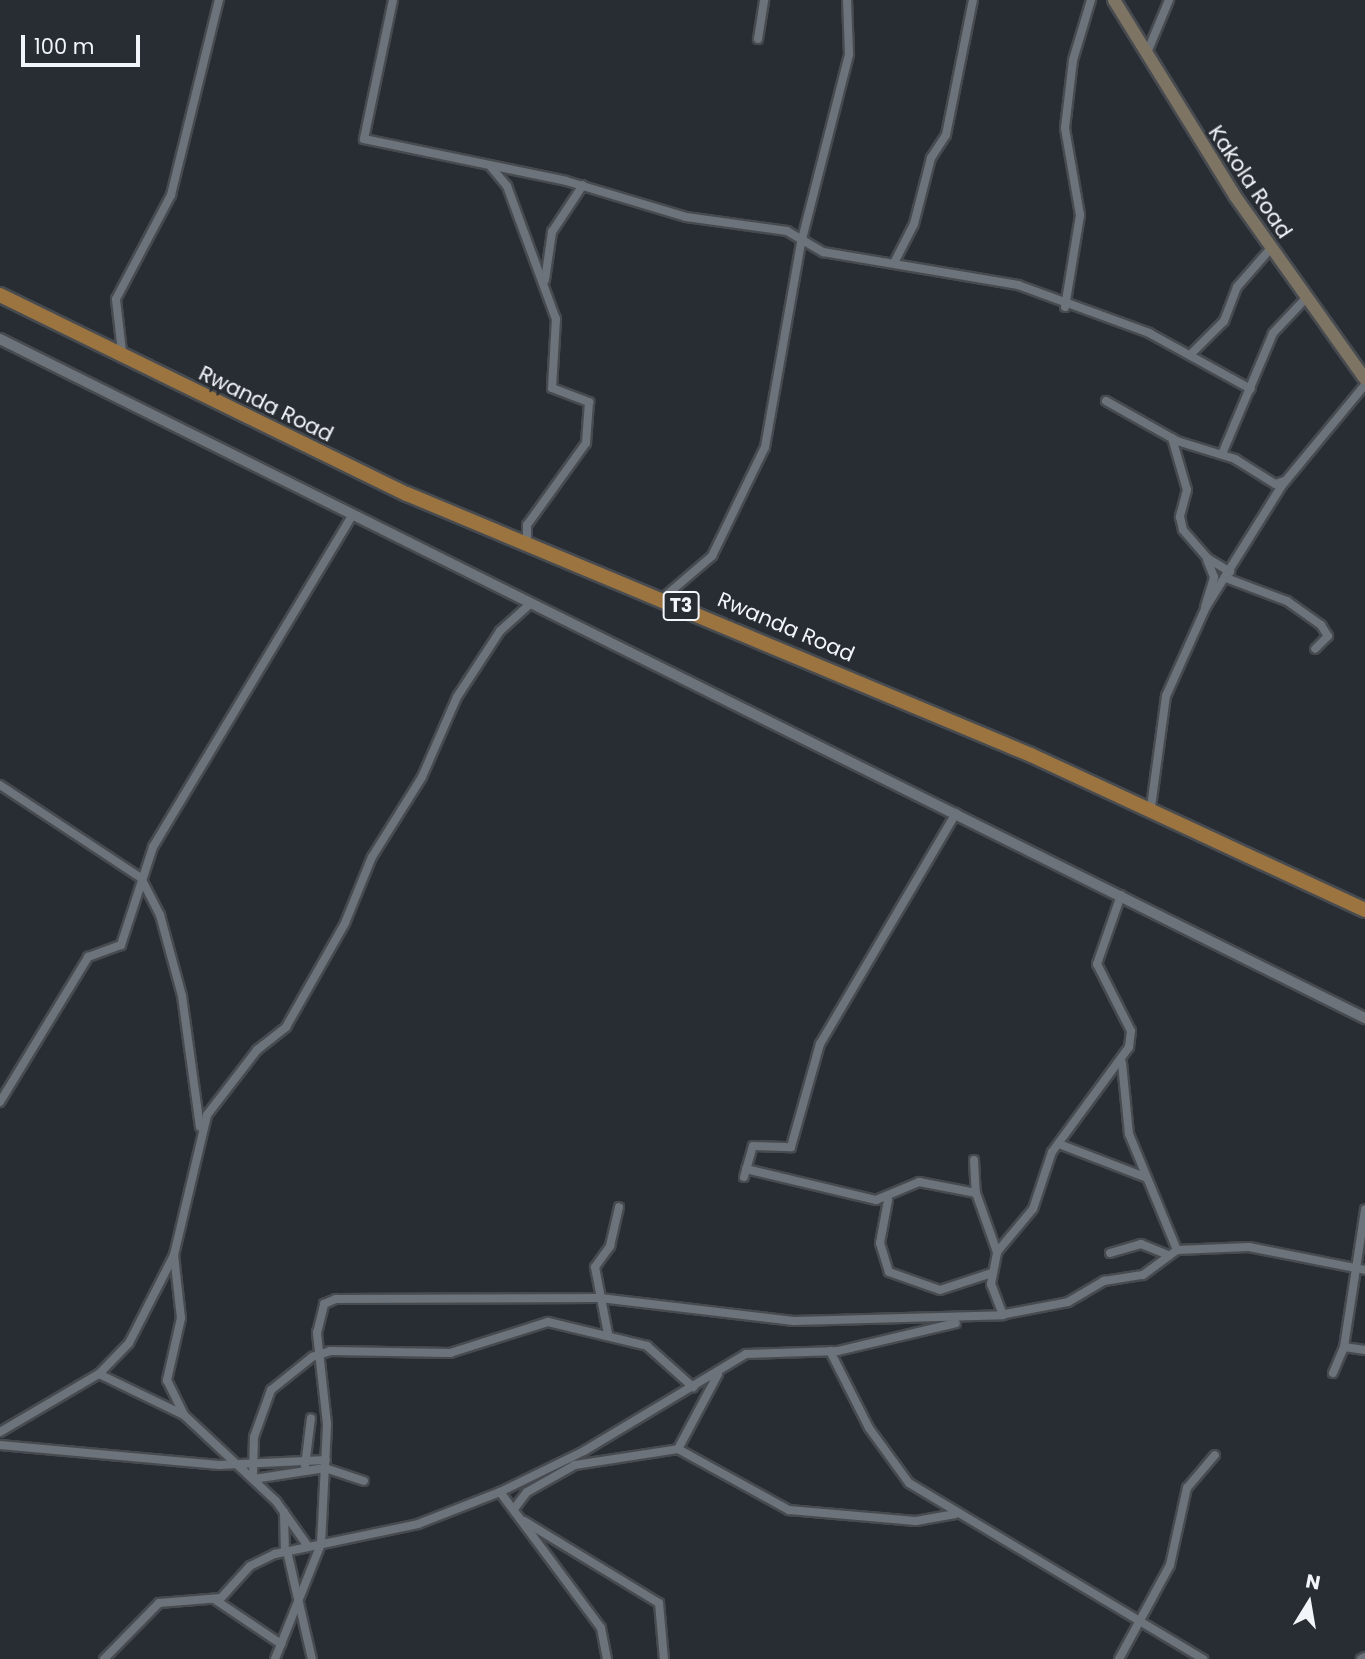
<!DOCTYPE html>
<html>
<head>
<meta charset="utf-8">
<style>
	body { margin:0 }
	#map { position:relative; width:1365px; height:1659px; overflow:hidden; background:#282d33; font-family:Poppins,sans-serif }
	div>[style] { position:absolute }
	.roads { filter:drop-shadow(2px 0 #474b50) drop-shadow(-2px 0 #474b50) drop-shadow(0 2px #474b50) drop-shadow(0 -2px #474b50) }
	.minor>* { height:8px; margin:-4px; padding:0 4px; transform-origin:4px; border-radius:4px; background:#6d737a }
	.tertiary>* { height:10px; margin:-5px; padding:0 5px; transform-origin:5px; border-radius:5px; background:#6d737a }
	.secondary>* { height:12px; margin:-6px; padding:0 6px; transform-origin:6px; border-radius:6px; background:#7e7464 }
	.trunk>* { height:14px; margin:-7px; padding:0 7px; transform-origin:7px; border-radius:7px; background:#9c7440 }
	span { translate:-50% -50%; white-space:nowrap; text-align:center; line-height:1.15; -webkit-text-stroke:6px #282d33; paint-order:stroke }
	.shield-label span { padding:2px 5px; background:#282d33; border:2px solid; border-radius:5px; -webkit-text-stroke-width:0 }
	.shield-label { font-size:19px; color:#f2f5f9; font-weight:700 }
	.street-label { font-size:21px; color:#f2f5f9 }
	.north { position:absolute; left:1274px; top:1568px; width:70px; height:70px; -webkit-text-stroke:5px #282d33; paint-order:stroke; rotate:11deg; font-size:19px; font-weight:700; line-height:28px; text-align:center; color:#f2f5f9 }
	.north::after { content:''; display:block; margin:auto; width:24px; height:32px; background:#f2f5f9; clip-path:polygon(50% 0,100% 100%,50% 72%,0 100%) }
	.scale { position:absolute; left:21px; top:35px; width:119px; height:32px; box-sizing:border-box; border:4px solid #f2f5f9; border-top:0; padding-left:9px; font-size:21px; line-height:24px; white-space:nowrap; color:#f2f5f9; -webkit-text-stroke:5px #282d33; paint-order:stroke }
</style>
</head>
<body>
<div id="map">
	<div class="roads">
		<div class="minor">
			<i style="left:393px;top:0;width:142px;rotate:101.8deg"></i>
			<i style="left:364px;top:139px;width:206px;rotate:11.7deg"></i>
			<i style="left:566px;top:181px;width:125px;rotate:16.7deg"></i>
			<i style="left:686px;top:217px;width:102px;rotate:7.9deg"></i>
			<i style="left:787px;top:231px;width:42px;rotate:30.3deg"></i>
			<i style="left:823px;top:252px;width:198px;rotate:9.6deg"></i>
			<i style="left:1018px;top:285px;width:140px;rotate:20.1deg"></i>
			<i style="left:1149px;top:333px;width:116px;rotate:28.8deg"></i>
			<i style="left:758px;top:39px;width:39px;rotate:-81deg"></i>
			<i style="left:1146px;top:55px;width:60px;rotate:-67.3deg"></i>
			<i style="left:491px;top:167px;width:25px;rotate:50deg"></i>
			<i style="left:507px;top:186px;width:142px;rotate:69.8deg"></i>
			<i style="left:556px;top:319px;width:69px;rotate:93.3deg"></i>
			<i style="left:552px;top:388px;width:40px;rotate:21deg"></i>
			<i style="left:589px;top:402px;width:41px;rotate:94.2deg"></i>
			<i style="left:586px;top:443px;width:101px;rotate:125.7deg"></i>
			<i style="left:527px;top:525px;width:17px;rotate:90deg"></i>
			<i style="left:894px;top:263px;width:44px;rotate:-62.9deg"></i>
			<i style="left:914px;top:224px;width:68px;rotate:-75.6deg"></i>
			<i style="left:931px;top:158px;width:27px;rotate:-57deg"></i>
			<i style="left:946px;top:135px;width:138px;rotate:-78.7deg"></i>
			<i style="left:545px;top:280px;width:49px;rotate:-81.7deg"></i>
			<i style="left:552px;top:232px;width:56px;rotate:-56.6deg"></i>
			<i style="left:1065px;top:307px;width:93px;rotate:-80.7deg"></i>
			<i style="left:1080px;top:215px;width:88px;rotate:-99.8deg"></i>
			<i style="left:1065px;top:128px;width:68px;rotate:-83.3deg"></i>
			<i style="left:1073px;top:60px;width:63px;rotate:-73.3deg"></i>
			<i style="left:122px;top:352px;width:53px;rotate:-96.5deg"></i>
			<i style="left:116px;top:299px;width:118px;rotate:-62.1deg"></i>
			<i style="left:171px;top:195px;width:201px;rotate:-76.2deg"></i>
			<i style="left:1190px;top:355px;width:48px;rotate:-45deg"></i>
			<i style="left:1224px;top:321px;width:36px;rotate:-69deg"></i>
			<i style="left:1237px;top:287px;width:52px;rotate:-48.9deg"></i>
			<i style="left:1106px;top:401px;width:81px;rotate:29.4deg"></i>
			<i style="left:1177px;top:441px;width:61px;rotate:17.2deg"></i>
			<i style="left:1235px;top:459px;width:47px;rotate:32deg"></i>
			<i style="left:1275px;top:484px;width:10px;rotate:-17deg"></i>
			<i style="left:1172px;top:438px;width:54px;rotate:73.9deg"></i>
			<i style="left:1187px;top:490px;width:28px;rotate:105deg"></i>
			<i style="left:1180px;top:517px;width:13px;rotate:77deg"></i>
			<i style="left:1183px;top:530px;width:37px;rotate:49deg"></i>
			<i style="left:1207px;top:558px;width:27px;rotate:31deg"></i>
			<i style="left:1222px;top:454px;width:131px;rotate:-67.1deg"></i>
			<i style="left:1273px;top:333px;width:48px;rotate:-46.7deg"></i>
			<i style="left:1226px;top:578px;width:65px;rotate:20.7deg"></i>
			<i style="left:1287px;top:601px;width:42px;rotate:35.2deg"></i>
			<i style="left:1321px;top:625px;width:13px;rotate:58deg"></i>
			<i style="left:1328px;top:636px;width:18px;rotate:135deg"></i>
			<i style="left:663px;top:598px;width:65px;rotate:-40.6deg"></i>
			<i style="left:712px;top:556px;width:121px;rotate:-64.1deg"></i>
			<i style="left:765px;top:447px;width:207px;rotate:-80deg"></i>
			<i style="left:801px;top:243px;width:195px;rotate:-75.7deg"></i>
			<i style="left:849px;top:54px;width:54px;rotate:-92.1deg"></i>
			<i style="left:1205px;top:607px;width:31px;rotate:-73deg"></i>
			<i style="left:1214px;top:577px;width:18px;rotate:-112deg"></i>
			<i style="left:0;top:785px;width:169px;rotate:33.4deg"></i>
			<i style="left:141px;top:878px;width:42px;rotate:62.8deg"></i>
			<i style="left:160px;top:915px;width:84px;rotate:74.8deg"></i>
			<i style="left:182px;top:996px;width:132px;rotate:82.2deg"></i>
			<i style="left:1151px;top:807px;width:112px;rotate:-82.3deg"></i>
			<i style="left:1166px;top:696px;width:98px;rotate:-65.8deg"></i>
			<i style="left:1206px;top:607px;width:145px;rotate:-58deg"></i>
			<i style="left:1283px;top:484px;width:129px;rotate:-50.4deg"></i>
			<i style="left:1122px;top:1063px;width:71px;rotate:84.4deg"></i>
			<i style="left:1129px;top:1134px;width:126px;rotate:67.5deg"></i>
			<i style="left:0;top:1102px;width:170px;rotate:-58.7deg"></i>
			<i style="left:88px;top:957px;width:35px;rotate:-20deg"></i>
			<i style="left:121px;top:945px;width:103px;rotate:-71.9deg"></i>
			<i style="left:153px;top:847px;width:388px;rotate:-59deg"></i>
			<i style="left:1059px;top:1144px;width:94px;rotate:21.1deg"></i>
			<i style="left:974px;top:1160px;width:33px;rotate:87deg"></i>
			<i style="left:976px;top:1193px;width:63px;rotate:70.4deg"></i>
			<i style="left:746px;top:1169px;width:134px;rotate:13.4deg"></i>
			<i style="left:876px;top:1200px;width:47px;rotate:-22.7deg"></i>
			<i style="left:919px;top:1182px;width:58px;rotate:10.9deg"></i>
			<i style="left:744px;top:1177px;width:32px;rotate:-74deg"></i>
			<i style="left:753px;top:1146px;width:38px;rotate:2deg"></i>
			<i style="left:791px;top:1147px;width:107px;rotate:-74.3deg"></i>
			<i style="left:820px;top:1044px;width:268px;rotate:-59.5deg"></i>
			<i style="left:888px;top:1200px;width:44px;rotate:100.5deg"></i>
			<i style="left:880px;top:1243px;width:30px;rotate:73deg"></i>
			<i style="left:889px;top:1272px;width:54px;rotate:19.4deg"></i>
			<i style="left:940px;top:1290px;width:55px;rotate:-18.1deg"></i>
			<i style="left:1110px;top:1253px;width:32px;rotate:-16deg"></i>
			<i style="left:1141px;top:1244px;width:27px;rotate:22deg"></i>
			<i style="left:174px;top:1255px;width:63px;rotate:83.7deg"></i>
			<i style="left:181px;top:1318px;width:64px;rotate:102.7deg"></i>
			<i style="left:167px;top:1380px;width:39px;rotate:64deg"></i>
			<i style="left:184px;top:1415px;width:126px;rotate:43.1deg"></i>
			<i style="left:276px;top:1501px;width:54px;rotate:54.8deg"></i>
			<i style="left:1000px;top:1315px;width:69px;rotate:-10.8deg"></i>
			<i style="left:1068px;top:1302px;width:42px;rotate:-30.3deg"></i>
			<i style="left:1104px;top:1281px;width:39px;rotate:-9deg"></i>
			<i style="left:1143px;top:1275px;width:42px;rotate:-36.3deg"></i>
			<i style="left:1177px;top:1250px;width:72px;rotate:-2.4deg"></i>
			<i style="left:1249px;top:1247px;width:118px;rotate:11.2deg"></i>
			<i style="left:608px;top:1334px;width:68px;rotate:-101deg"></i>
			<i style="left:595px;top:1267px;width:26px;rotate:-54deg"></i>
			<i style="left:610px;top:1246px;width:40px;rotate:-77deg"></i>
			<i style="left:1344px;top:1347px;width:21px;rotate:8deg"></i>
			<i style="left:830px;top:1351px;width:86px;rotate:63.1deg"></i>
			<i style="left:869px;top:1428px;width:68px;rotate:54deg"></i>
			<i style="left:909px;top:1483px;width:343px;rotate:30.9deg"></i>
			<i style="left:1333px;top:1373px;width:28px;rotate:-67deg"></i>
			<i style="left:1344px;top:1347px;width:139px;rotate:-81.3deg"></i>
			<i style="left:99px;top:1374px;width:94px;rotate:25.8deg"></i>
			<i style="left:0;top:1432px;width:115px;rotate:-30.4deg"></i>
			<i style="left:99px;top:1374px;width:43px;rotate:-45.9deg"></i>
			<i style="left:129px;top:1343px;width:99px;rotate:-62.9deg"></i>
			<i style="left:174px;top:1255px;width:144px;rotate:-76.7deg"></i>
			<i style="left:207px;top:1115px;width:82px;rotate:-52.4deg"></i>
			<i style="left:257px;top:1050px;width:37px;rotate:-38deg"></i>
			<i style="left:286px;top:1027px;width:120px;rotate:-60.4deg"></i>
			<i style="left:345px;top:923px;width:71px;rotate:-67.8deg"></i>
			<i style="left:372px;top:857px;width:94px;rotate:-58deg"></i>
			<i style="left:422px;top:777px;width:87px;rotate:-66.4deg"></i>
			<i style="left:457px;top:697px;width:79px;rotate:-56.9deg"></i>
			<i style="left:500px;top:631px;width:40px;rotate:-42deg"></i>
			<i style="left:0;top:1445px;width:220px;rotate:5.2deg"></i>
			<i style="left:219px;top:1465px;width:107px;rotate:-2.7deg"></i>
			<i style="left:678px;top:1449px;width:127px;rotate:28.8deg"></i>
			<i style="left:789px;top:1510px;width:127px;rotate:5deg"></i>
			<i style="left:916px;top:1521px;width:40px;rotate:-10deg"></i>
			<i style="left:305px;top:1466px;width:48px;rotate:-82.9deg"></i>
			<i style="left:253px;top:1477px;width:40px;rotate:-88.6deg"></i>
			<i style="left:254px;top:1437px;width:50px;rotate:-70.1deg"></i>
			<i style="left:271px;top:1390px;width:53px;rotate:-38.8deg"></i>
			<i style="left:312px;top:1357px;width:19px;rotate:-18deg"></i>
			<i style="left:330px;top:1351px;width:120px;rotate:1deg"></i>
			<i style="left:450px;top:1353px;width:103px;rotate:-17.6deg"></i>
			<i style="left:548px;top:1322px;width:102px;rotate:13.6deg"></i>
			<i style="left:647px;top:1346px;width:62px;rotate:41.7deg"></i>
			<i style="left:254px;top:1479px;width:72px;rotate:-8.8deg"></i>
			<i style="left:325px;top:1468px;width:41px;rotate:18.4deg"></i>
			<i style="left:500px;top:1492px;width:169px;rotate:53.4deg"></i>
			<i style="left:601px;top:1628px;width:32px;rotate:79deg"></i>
			<i style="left:514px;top:1509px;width:21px;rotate:-53deg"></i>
			<i style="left:527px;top:1492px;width:55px;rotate:-29.4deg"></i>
			<i style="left:575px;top:1465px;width:104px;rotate:-8.8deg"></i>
			<i style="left:678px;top:1449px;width:85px;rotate:-61.9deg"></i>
			<i style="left:284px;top:1512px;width:40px;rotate:88.6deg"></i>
			<i style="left:524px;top:1521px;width:158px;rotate:31.3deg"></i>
			<i style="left:659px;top:1603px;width:56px;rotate:84.9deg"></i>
			<i style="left:287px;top:1551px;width:111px;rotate:77deg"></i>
			<i style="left:214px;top:1599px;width:81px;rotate:33.9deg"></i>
			<i style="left:104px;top:1659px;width:78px;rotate:-45.5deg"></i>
			<i style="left:159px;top:1603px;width:62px;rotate:-4.6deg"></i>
			<i style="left:221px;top:1598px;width:43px;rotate:-47.8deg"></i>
			<i style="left:250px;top:1566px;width:28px;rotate:-26deg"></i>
			<i style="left:275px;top:1554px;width:146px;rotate:-11.8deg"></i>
			<i style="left:418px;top:1524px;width:88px;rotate:-21.3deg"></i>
			<i style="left:500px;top:1492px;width:93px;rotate:-26deg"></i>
			<i style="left:584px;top:1451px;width:189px;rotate:-30.9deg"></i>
			<i style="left:746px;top:1354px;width:92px;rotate:-1.9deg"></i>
			<i style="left:838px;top:1351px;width:121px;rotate:-13.3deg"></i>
			<i style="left:275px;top:1659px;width:124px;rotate:-68.2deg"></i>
			<i style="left:321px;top:1544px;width:120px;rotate:-87.1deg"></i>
			<i style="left:327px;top:1424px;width:92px;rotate:-96.3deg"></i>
			<i style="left:317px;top:1333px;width:30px;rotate:-76deg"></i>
			<i style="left:324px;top:1304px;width:13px;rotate:-23deg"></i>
			<i style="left:336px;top:1299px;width:264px;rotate:-0.2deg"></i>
			<i style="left:600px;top:1298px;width:195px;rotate:6.8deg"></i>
			<i style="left:794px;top:1321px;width:209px;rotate:-1.6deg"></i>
			<i style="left:1003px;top:1315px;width:33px;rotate:-111deg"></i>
			<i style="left:991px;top:1284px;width:33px;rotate:-79deg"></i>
			<i style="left:997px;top:1252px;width:56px;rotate:-50.1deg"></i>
			<i style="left:1033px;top:1209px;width:60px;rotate:-71.6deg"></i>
			<i style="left:1052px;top:1152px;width:130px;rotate:-53.7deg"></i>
			<i style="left:1129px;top:1047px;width:16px;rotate:-83deg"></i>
			<i style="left:1131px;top:1031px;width:75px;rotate:-116.9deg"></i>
			<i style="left:1097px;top:964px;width:73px;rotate:-70.8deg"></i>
			<i style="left:1119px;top:1659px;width:107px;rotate:-61.5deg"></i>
			<i style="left:1170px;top:1565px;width:79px;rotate:-77.6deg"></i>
			<i style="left:1187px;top:1488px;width:43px;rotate:-49.7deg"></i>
			<i style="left:1361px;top:1659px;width:4px;rotate:-27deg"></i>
		</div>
		<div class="tertiary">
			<i style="left:0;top:339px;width:1525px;rotate:26.45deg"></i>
		</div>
		<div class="secondary">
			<i style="left:1114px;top:0;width:230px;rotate:58.3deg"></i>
			<i style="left:1235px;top:196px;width:224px;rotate:54.6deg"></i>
		</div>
		<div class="trunk">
			<i style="left:0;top:295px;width:453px;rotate:26.1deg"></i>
			<i style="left:407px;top:494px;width:676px;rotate:22.7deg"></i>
			<i style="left:1031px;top:755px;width:368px;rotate:24.9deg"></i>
		</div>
	</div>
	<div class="shield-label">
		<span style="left:681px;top:606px">T3</span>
	</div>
	<div class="street-label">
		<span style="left:1250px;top:182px;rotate:56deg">Kakola Road</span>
		<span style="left:266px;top:404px;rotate:26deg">Rwanda Road</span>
		<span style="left:786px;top:627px;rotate:23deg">Rwanda Road</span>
	</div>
	<div class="north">N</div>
	<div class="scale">100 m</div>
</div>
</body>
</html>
